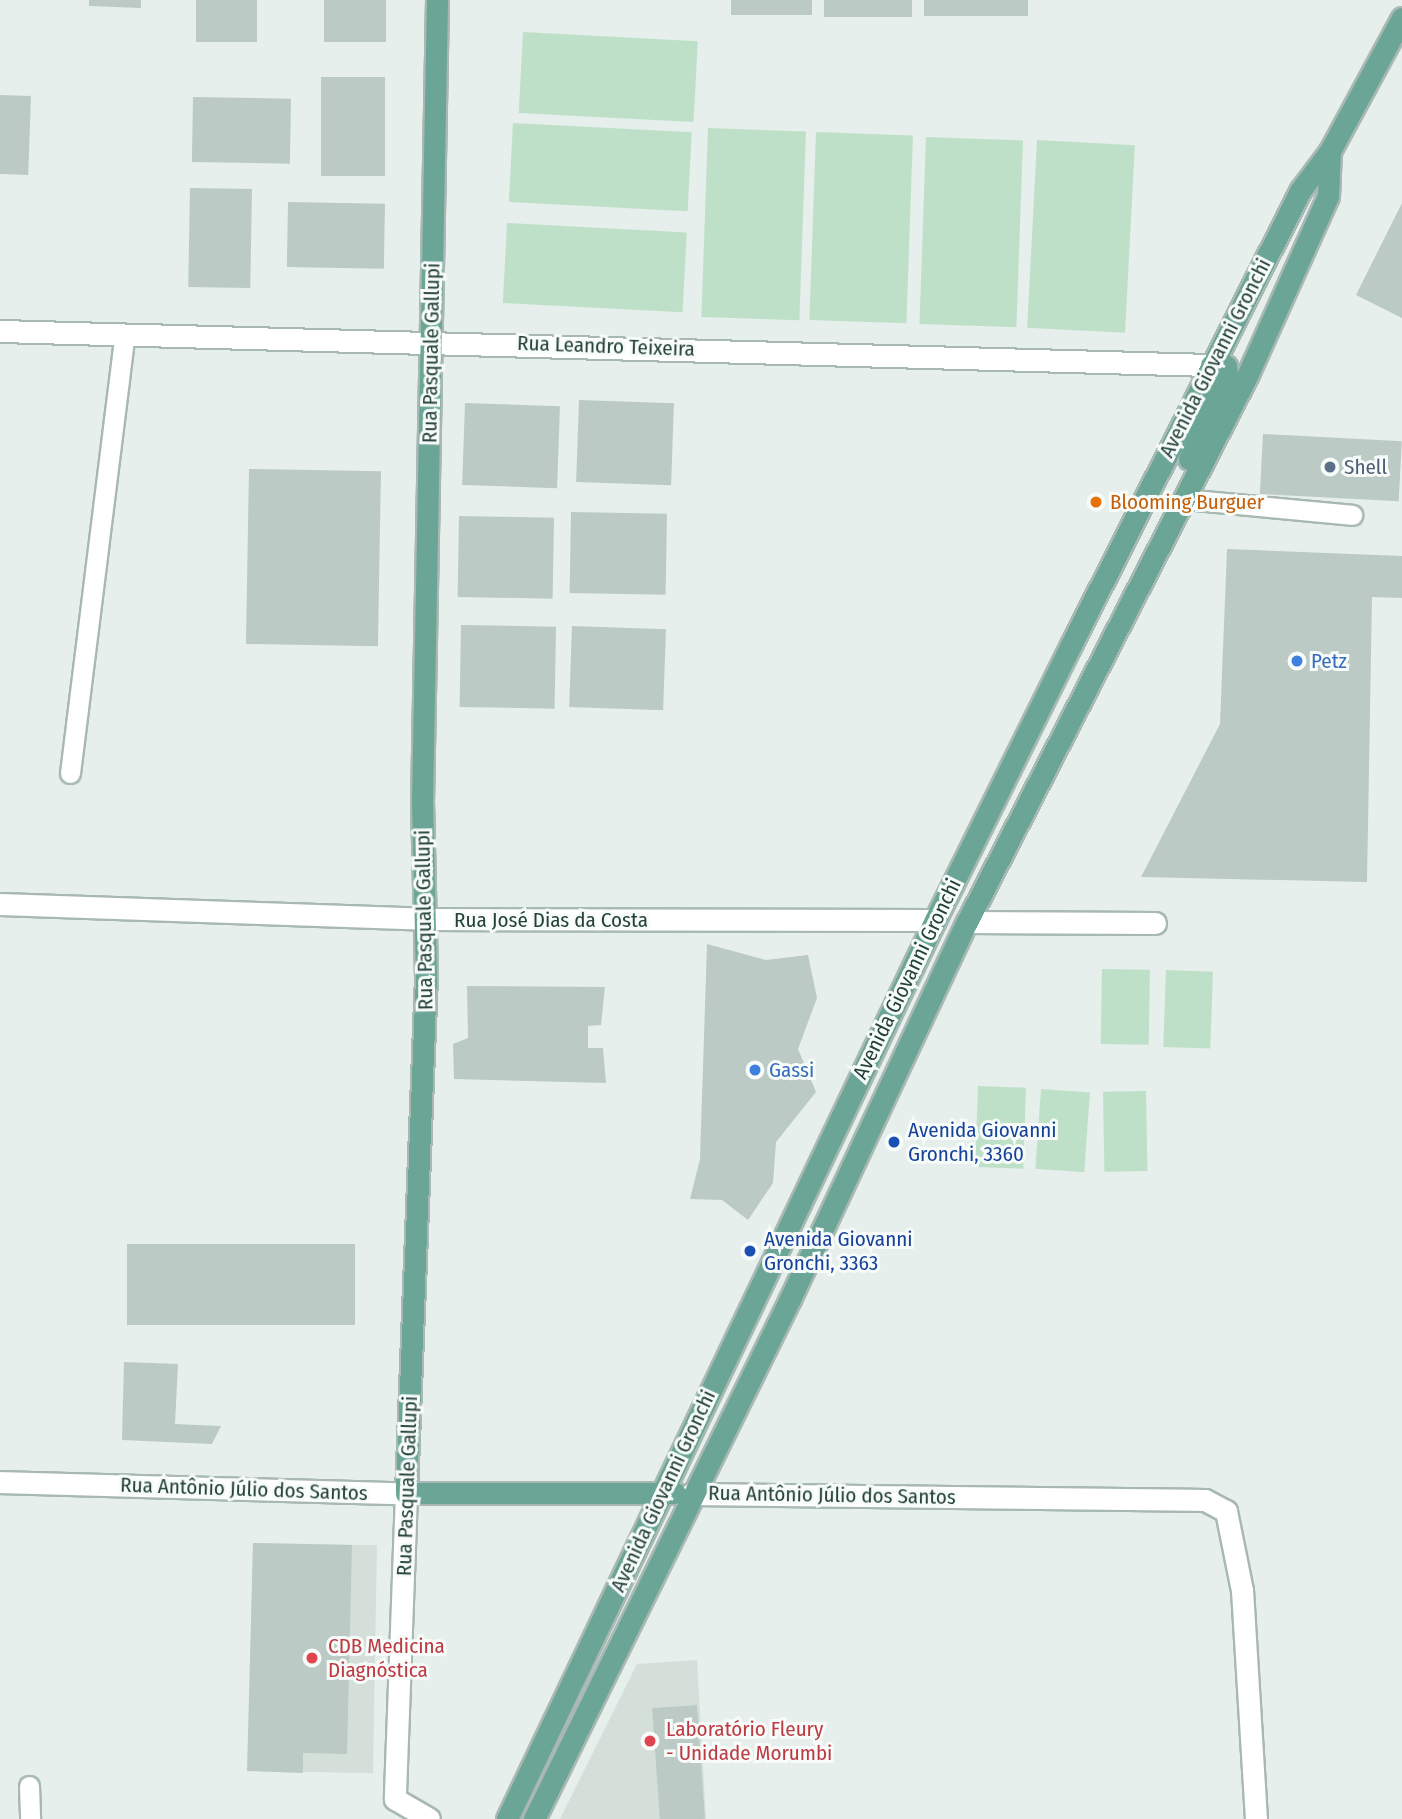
<!DOCTYPE html>
<html>
<head>
<meta charset="utf-8">
<style>
	body { margin:0 }
	#map { position:relative; width:1402px; height:1819px; overflow:hidden; background:#e6efeb; font-family:"Fira Sans Condensed",sans-serif }
	div>[style] { position:absolute }
	.built>* { inset:0; background:#d4dfda; transform-origin:0 0 }
	.green>* { inset:0; background:#bfe0c8; transform-origin:0 0 }
	.building>* { inset:0; background:#bbcac4; transform-origin:0 0 }
	.roads { filter:drop-shadow(2px 0 #a8b8b2) drop-shadow(-2px 0 #a8b8b2) drop-shadow(0 2px #a8b8b2) drop-shadow(0 -2px #a8b8b2) }
	.service>* { height:19px; margin:-9.5px; padding:0 9.5px; transform-origin:9.5px; border-radius:9.5px; background:#fff }
	.minor>* { height:21px; margin:-10.5px; padding:0 10.5px; transform-origin:10.5px; border-radius:10.5px; background:#fff }
	.primary>* { height:21px; margin:-10.5px; padding:0 10.5px; transform-origin:10.5px; border-radius:10.5px; background:#6aa596 }
	.dots>* { width:19px; height:19px; translate:-50% -50%; box-sizing:border-box; border:4px solid #f7fbf9; border-radius:50% }
	span { translate:-50% -50%; white-space:nowrap; text-align:center; line-height:1.15; -webkit-text-stroke:6px #f7fbf9; paint-order:stroke }
	.street-label { font-size:21px; color:#24423a }
	.service-label { font-size:21px; color:#4e5e75 }
	.left { translate:0 -50%; text-align:left }
	.food-label { font-size:21px; color:#c56008 }
	.shop-label { font-size:21px; color:#366cbe }
	.transit-label { font-size:21px; color:#164399 }
	.health-label { font-size:21px; color:#be3a42 }
</style>
</head>
<body>
<div id="map">
	<div class="built">
		<i style="left:253px;top:1543px;width:124px;height:228px;rotate:1deg"></i>
		<i style="clip-path:polygon(697px 1660px,706px 1819px,560px 1819px,637px 1664px)"></i>
	</div>
	<div class="green">
		<i style="left:523px;top:32px;width:175px;height:81px;rotate:3deg"></i>
		<i style="left:513px;top:123px;width:179px;height:79px;rotate:3deg"></i>
		<i style="left:708px;top:128px;width:98px;height:189px;rotate:2deg"></i>
		<i style="left:816px;top:132px;width:97px;height:188px;rotate:2deg"></i>
		<i style="left:926px;top:137px;width:97px;height:187px;rotate:2deg"></i>
		<i style="left:1037px;top:140px;width:98px;height:188px;rotate:3deg"></i>
		<i style="left:507px;top:223px;width:180px;height:80px;rotate:3deg"></i>
		<i style="left:1102px;top:969px;width:48px;height:75px;rotate:1deg"></i>
		<i style="left:1166px;top:970px;width:47px;height:77px;rotate:2deg"></i>
		<i style="left:978px;top:1086px;width:48px;height:81px;rotate:2deg"></i>
		<i style="left:1041px;top:1089px;width:49px;height:80px;rotate:4deg"></i>
		<i style="left:1146px;top:1091px;width:80px;height:43px;rotate:89deg"></i>
	</div>
	<div class="building">
		<i style="clip-path:polygon(89px 0,141px 0,141px 8px,89px 6px)"></i>
		<i style="left:196px;top:0;width:61px;height:42px"></i>
		<i style="left:324px;top:0;width:62px;height:42px"></i>
		<i style="left:731px;top:0;width:81px;height:15px"></i>
		<i style="left:824px;top:0;width:88px;height:17px"></i>
		<i style="left:924px;top:0;width:104px;height:16px"></i>
		<i style="left:321px;top:77px;width:64px;height:99px"></i>
		<i style="left:0;top:95px;width:31px;height:79px;rotate:2deg"></i>
		<i style="left:193px;top:97px;width:98px;height:65px;rotate:1deg"></i>
		<i style="left:190px;top:188px;width:62px;height:99px;rotate:1deg"></i>
		<i style="left:288px;top:202px;width:97px;height:65px;rotate:1deg"></i>
		<i style="clip-path:polygon(1402px 203px,1402px 318px,1356px 295px)"></i>
		<i style="left:579px;top:400px;width:95px;height:82px;rotate:2deg"></i>
		<i style="left:465px;top:403px;width:95px;height:82px;rotate:2deg"></i>
		<i style="left:1263px;top:434px;width:139px;height:60px;rotate:3deg"></i>
		<i style="left:249px;top:469px;width:132px;height:175px;rotate:1deg"></i>
		<i style="left:571px;top:512px;width:96px;height:81px;rotate:1deg"></i>
		<i style="left:459px;top:516px;width:95px;height:81px;rotate:1deg"></i>
		<i style="clip-path:polygon(1227px 549px,1402px 556px,1402px 598px,1372px 597px,1367px 882px,1141px 877px,1220px 724px)"></i>
		<i style="left:461px;top:625px;width:95px;height:82px;rotate:1deg"></i>
		<i style="left:572px;top:626px;width:94px;height:81px;rotate:2deg"></i>
		<i style="clip-path:polygon(707px 944px,766px 960px,808px 955px,817px 998px,798px 1049px,816px 1092px,776px 1142px,773px 1183px,748px 1220px,722px 1200px,690px 1199px,700px 1159px)"></i>
		<i style="clip-path:polygon(467px 986px,605px 987px,601px 1025px,588px 1026px,588px 1048px,603px 1048px,606px 1083px,454px 1079px,453px 1044px,468px 1038px)"></i>
		<i style="left:355px;top:1244px;width:81px;height:228px;rotate:90deg"></i>
		<i style="clip-path:polygon(124px 1362px,178px 1364px,175px 1424px,221px 1426px,212px 1444px,122px 1440px)"></i>
		<i style="clip-path:polygon(253px 1543px,352px 1545px,347px 1754px,303px 1753px,303px 1773px,247px 1771px)"></i>
		<i style="left:697px;top:1705px;width:114px;height:45px;rotate:86deg"></i>
	</div>
	<div class="roads">
		<div class="service">
			<i style="left:1184px;top:499px;width:169px;rotate:5.4deg"></i>
			<i style="left:70px;top:773px;width:442px;rotate:-82.9deg"></i>
			<i style="left:29px;top:1786px;width:33px;rotate:88deg"></i>
		</div>
		<div class="minor">
			<i style="left:0;top:331px;width:1211px;rotate:1.61deg"></i>
			<i style="left:0;top:904px;width:425px;rotate:2deg"></i>
			<i style="left:425px;top:919px;width:510px;rotate:0.11deg"></i>
			<i style="left:967px;top:922px;width:188px;rotate:0.3deg"></i>
			<i style="left:0;top:1482px;width:406px;rotate:1.6deg"></i>
			<i style="left:406px;top:1493px;width:306px;rotate:92.1deg"></i>
			<i style="left:395px;top:1799px;width:39px;rotate:30deg"></i>
			<i style="left:691px;top:1494px;width:514px;rotate:0.67deg"></i>
			<i style="left:1205px;top:1500px;width:24px;rotate:28deg"></i>
			<i style="left:1226px;top:1511px;width:81px;rotate:78.6deg"></i>
			<i style="left:1242px;top:1590px;width:229px;rotate:86.5deg"></i>
		</div>
		<div class="primary">
			<i style="left:437px;top:0;width:800px;rotate:91.07deg"></i>
			<i style="left:422px;top:800px;width:176px;rotate:88.7deg"></i>
			<i style="left:426px;top:976px;width:517px;rotate:92.22deg"></i>
			<i style="left:406px;top:1493px;width:269px"></i>
			<i style="left:1189px;top:459px;width:92px;rotate:-65.7deg"></i>
			<i style="left:1227px;top:375px;width:9px;rotate:-96deg"></i>
			<i style="left:1226px;top:366px;width:15px;rotate:-176deg"></i>
			<i style="left:507px;top:1819px;width:996px;rotate:-64.54deg"></i>
			<i style="left:935px;top:920px;width:307px;rotate:-63.7deg"></i>
			<i style="left:1071px;top:645px;width:508px;rotate:-63.23deg"></i>
			<i style="left:1300px;top:191px;width:50px;rotate:-53.1deg"></i>
			<i style="left:1330px;top:151px;width:151px;rotate:-61.6deg"></i>
			<i style="left:534px;top:1819px;width:580px;rotate:-63.79deg"></i>
			<i style="left:790px;top:1299px;width:416px;rotate:-64.9deg"></i>
			<i style="left:967px;top:922px;width:616px;rotate:-62.85deg"></i>
			<i style="left:1248px;top:374px;width:195px;rotate:-65.8deg"></i>
			<i style="left:1328px;top:196px;width:45px;rotate:-87.5deg"></i>
		</div>
	</div>
	<div class="dots">
		<i style="left:1330px;top:467px;background:#5c6f8a"></i>
		<i style="left:1096px;top:502px;background:#e8710a"></i>
		<i style="left:1297px;top:661px;background:#3f7fe0"></i>
		<i style="left:755px;top:1070px;background:#3f7fe0"></i>
		<i style="left:894px;top:1142px;background:#1a4fb4"></i>
		<i style="left:750px;top:1251px;background:#1a4fb4"></i>
		<i style="left:312px;top:1658px;background:#e0444e"></i>
		<i style="left:650px;top:1741px;background:#e0444e"></i>
	</div>
	<div class="street-label">
		<span style="left:606px;top:346px;rotate:2deg">Rua Leandro Teixeira</span>
		<span style="left:431px;top:353px;rotate:-89deg">Rua Pasquale Gallupi</span>
		<span style="left:1215px;top:358px;rotate:-63deg">Avenida Giovanni Gronchi</span>
		<span style="left:424px;top:920px;rotate:-91deg">Rua Pasquale Gallupi</span>
		<span style="left:551px;top:920px">Rua José Dias da Costa</span>
		<span style="left:907px;top:979px;rotate:-64deg">Avenida Giovanni Gronchi</span>
		<span style="left:407px;top:1486px;rotate:-88deg">Rua Pasquale Gallupi</span>
		<span style="left:244px;top:1489px;rotate:2deg">Rua Antônio Júlio dos Santos</span>
		<span style="left:663px;top:1491px;rotate:-65deg">Avenida Giovanni Gronchi</span>
		<span style="left:832px;top:1495px;rotate:1deg">Rua Antônio Júlio dos Santos</span>
	</div>
	<div class="service-label">
		<span class="left" style="left:1344px;top:467px">Shell</span>
	</div>
	<div class="food-label">
		<span class="left" style="left:1110px;top:502px">Blooming Burguer</span>
	</div>
	<div class="shop-label">
		<span class="left" style="left:1311px;top:661px">Petz</span>
		<span class="left" style="left:769px;top:1070px">Gassi</span>
	</div>
	<div class="transit-label">
		<span class="left" style="left:908px;top:1142px">Avenida Giovanni<br>Gronchi, 3360</span>
		<span class="left" style="left:764px;top:1251px">Avenida Giovanni<br>Gronchi, 3363</span>
	</div>
	<div class="health-label">
		<span class="left" style="left:328px;top:1658px">CDB Medicina<br>Diagnóstica</span>
		<span class="left" style="left:666px;top:1741px">Laboratório Fleury<br>- Unidade Morumbi</span>
	</div>
</div>
</body>
</html>
